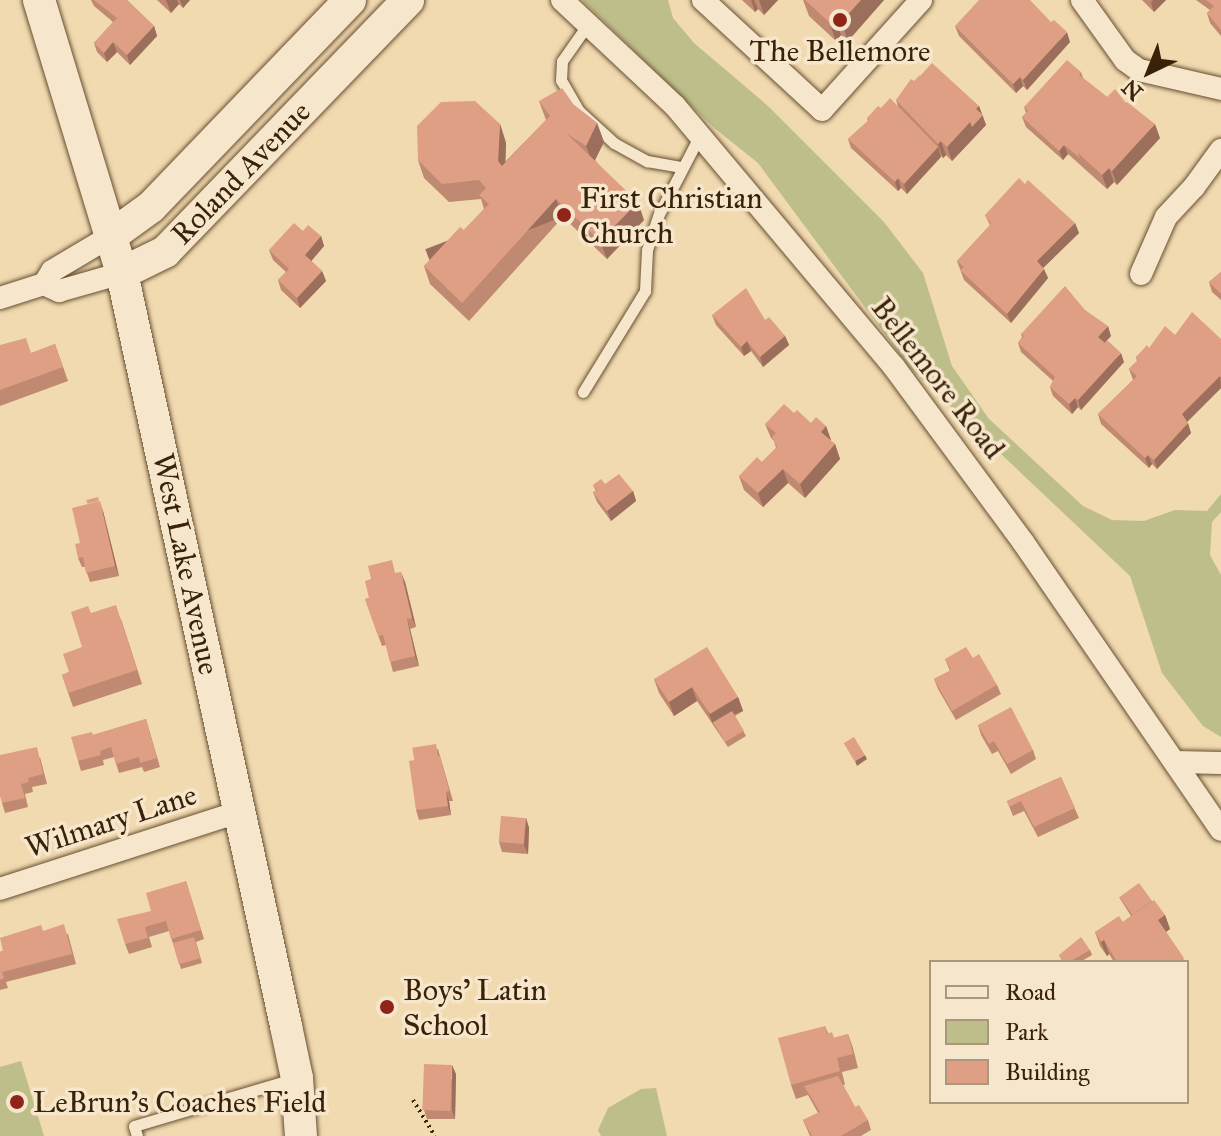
<!DOCTYPE html>
<html>
<head>
<meta charset="utf-8">
<style>
  body { margin:0 }
  #map { position:relative; width:1221px; height:1136px; overflow:hidden; background:#f1d9b0; font-family:"IM FELL Great Primer",serif }
  div>[style] { position:absolute }
  .green>* { inset:0; background:#bdbe8a }
  .path>* { height:4px; margin-top:-2px; transform-origin:0; background:repeating-linear-gradient(90deg,#392207 0 2px,transparent 0 6px) }
  .roads { filter:drop-shadow(0 0 2px #675031) drop-shadow(0 0 2px #675031) }
  .lane>* { height:11px; margin:-5.5px; padding:0 5.5px; transform-origin:5.5px; border-radius:5.5px; background:#f6e6cc }
  .street>* { height:22px; margin:-11px; padding:0 11px; transform-origin:11px; border-radius:11px; background:#f6e6cc }
  .secondary>* { height:32px; margin:-16px; padding:0 16px; transform-origin:16px; border-radius:16px; background:#f6e6cc }
  .wall>* { inset:0; background:#c08972 }
  .shaded-wall>* { inset:0; background:#9c6f5c; transform-origin:0 0 }
  .building>* { inset:0; background:#df9f84; transform-origin:0 0 }
  .dots>* { width:22px; height:22px; translate:-50% -50%; box-sizing:border-box; border:4px solid #f6e6cc; border-radius:50% }
  span { translate:-50% -50%; white-space:nowrap; text-align:center; line-height:1.15; -webkit-text-stroke:7px #f6e6cc; paint-order:stroke }
  .poi-label { font-size:30px; color:#392207 }
  .left { translate:0 -50%; text-align:left }
  .street-label { font-size:30px; color:#392207 }
  .legend { position:absolute; left:929px; top:960px; width:260px; height:144px; box-sizing:border-box; background:#f6e6cc; border:2px solid #aa987d; margin:0; padding:10px 14px; list-style:none; font-size:24px; color:#392207 }
  .legend li { display:flex; align-items:center; gap:16px; height:40px }
  .legend b { width:40px; border:2px solid #aa987d }
  .north { position:absolute; left:1109px; top:32px; width:80px; height:80px; -webkit-text-stroke:6px #f6e6cc; paint-order:stroke; rotate:223deg; font-size:22px; font-weight:700; line-height:32px; text-align:center; color:#392207 }
  .north::after { content:''; display:block; margin:auto; width:28px; height:36px; background:#392207; clip-path:polygon(50% 0,100% 100%,50% 72%,0 100%) }
</style>
</head>
<body>
<div id="map">
  <div class="green">
    <i style="clip-path:polygon(582px 0,668px 0,673px 18px,694px 43px,768px 106px,884px 222px,923px 273px,952px 366px,989px 419px,1083px 506px,1112px 520px,1144px 521px,1175px 510px,1207px 511px,1221px 494px,1221px 512px,1212px 522px,1210px 555px,1221px 575px,1221px 737px,1203px 726px,1162px 673px,1130px 576px,910px 368px,758px 163px,713px 127px)"></i>
    <i style="clip-path:polygon(21px 1061px,44px 1136px,0 1136px,0 1067px)"></i>
    <i style="clip-path:polygon(656px 1088px,667px 1136px,601px 1136px,598px 1130px,608px 1108px,641px 1089px)"></i>
  </div>
  <div class="path">
    <i style="left:413px;top:1100px;width:42px;rotate:58.6deg"></i>
  </div>
  <div class="roads">
    <div class="lane">
      <i style="left:588px;top:24px;width:45px;rotate:125.1deg"></i>
      <i style="left:562px;top:61px;width:19px;rotate:93deg"></i>
      <i style="left:561px;top:80px;width:34px;rotate:60deg"></i>
      <i style="left:578px;top:110px;width:49px;rotate:42.5deg"></i>
      <i style="left:614px;top:143px;width:38px;rotate:29deg"></i>
      <i style="left:647px;top:161px;width:35px;rotate:10deg"></i>
      <i style="left:583px;top:392px;width:119px;rotate:-58.5deg"></i>
      <i style="left:645px;top:291px;width:41px;rotate:-87.2deg"></i>
      <i style="left:647px;top:250px;width:38px;rotate:-72deg"></i>
      <i style="left:659px;top:214px;width:89px;rotate:-62.6deg"></i>
      <i style="left:137px;top:1136px;width:10px;rotate:-107deg"></i>
      <i style="left:134px;top:1126px;width:169px;rotate:-16.5deg"></i>
    </div>
    <div class="street">
      <i style="left:562px;top:0;width:155px;rotate:43.2deg"></i>
      <i style="left:675px;top:106px;width:341px;rotate:50deg"></i>
      <i style="left:894px;top:367px;width:217px;rotate:53.6deg"></i>
      <i style="left:1023px;top:542px;width:349px;rotate:55.5deg"></i>
      <i style="left:703px;top:0;width:162px;rotate:42.7deg"></i>
      <i style="left:822px;top:110px;width:148px;rotate:-48deg"></i>
      <i style="left:1082px;top:0;width:74px;rotate:54.4deg"></i>
      <i style="left:1125px;top:60px;width:17px;rotate:36deg"></i>
      <i style="left:1139px;top:70px;width:84px;rotate:13deg"></i>
      <i style="left:1141px;top:274px;width:62px;rotate:-66.3deg"></i>
      <i style="left:1166px;top:217px;width:41px;rotate:-47deg"></i>
      <i style="left:1194px;top:187px;width:46px;rotate:-53.9deg"></i>
      <i style="left:44px;top:284px;width:17px;rotate:25deg"></i>
      <i style="left:59px;top:291px;width:66px;rotate:-15.9deg"></i>
      <i style="left:0;top:298px;width:46px;rotate:-17.7deg"></i>
      <i style="left:44px;top:284px;width:15px;rotate:-58deg"></i>
      <i style="left:52px;top:271px;width:69px;rotate:-30.7deg"></i>
      <i style="left:1175px;top:762px;width:46px;rotate:1.2deg"></i>
      <i style="left:0;top:889px;width:253px;rotate:-17.9deg"></i>
    </div>
    <div class="secondary">
      <i style="left:39px;top:0;width:285px;rotate:73.1deg"></i>
      <i style="left:122px;top:273px;width:771px;rotate:77.71deg"></i>
      <i style="left:286px;top:1026px;width:53px;rotate:78.1deg"></i>
      <i style="left:297px;top:1078px;width:58px;rotate:86.1deg"></i>
      <i style="left:111px;top:236px;width:49px;rotate:-35.9deg"></i>
      <i style="left:151px;top:207px;width:287px;rotate:-46.1deg"></i>
      <i style="left:122px;top:273px;width:48px;rotate:-26deg"></i>
      <i style="left:165px;top:252px;width:350px;rotate:-46deg"></i>
    </div>
  </div>
  <div class="wall">
    <i style="clip-path:polygon(91px 0,127px 0,154px 26px,157px 36px,130px 65px,117px 52px,107px 62px,97px 52px,94px 43px,113px 22px,94px 6px)"></i>
    <i style="clip-path:polygon(157px 0,190px 0,183px 8px,179px 4px,171px 13px)"></i>
    <i style="clip-path:polygon(742px 0,778px 0,764px 15px,758px 9px,755px 12px)"></i>
    <i style="clip-path:polygon(803px 0,884px 0,848px 41px,841px 35px,836px 41px,809px 16px)"></i>
    <i style="clip-path:polygon(1142px 0,1166px 0,1154px 12px)"></i>
    <i style="clip-path:polygon(1196px 0,1221px 0,1221px 36px,1210px 23px,1207px 13px,1210px 10px)"></i>
    <i style="clip-path:polygon(955px 26px,1070px 42px,1027px 90px,1023px 86px,1016px 93px,959px 36px)"></i>
    <i style="clip-path:polygon(1081px 72px,1083px 78px,1107px 97px,1126px 103px,1160px 138px,1117px 185px,1114px 182px,1107px 189px,1068px 154px,1063px 160px,1026px 127px,1022px 117px,1026px 113px,1024px 107px)"></i>
    <i style="clip-path:polygon(914px 81px,979px 106px,986px 125px,952px 161px,946px 155px,943px 158px,941px 156px,907px 194px,901px 188px,898px 191px,851px 148px,848px 139px,868px 121px,867px 118px,881px 108px,898px 106px,896px 100px)"></i>
    <i style="clip-path:polygon(539px 101px,574px 105px,597px 123px,604px 142px,595px 160px,644px 220px,607px 259px,563px 217px,469px 321px,430px 284px,424px 266px,464px 230px,484px 209px,481px 199px,449px 202px,424px 178px,418px 160px,500px 124px,506px 143px,505px 162px,546px 120px)"></i>
    <i style="clip-path:polygon(985px 215px,1075px 223px,1079px 233px,1043px 268px,1048px 278px,1011px 323px,964px 280px,957px 261px,990px 225px)"></i>
    <i style="clip-path:polygon(303px 231px,321px 236px,324px 246px,311px 261px,322px 271px,326px 281px,300px 308px,281px 290px,278px 280px,286px 272px,273px 260px,269px 250px)"></i>
    <i style="clip-path:polygon(1221px 272px,1221px 300px,1212px 292px,1209px 282px)"></i>
    <i style="clip-path:polygon(1085px 310px,1111px 336px,1104px 343px,1124px 362px,1081px 410px,1078px 407px,1072px 414px,1053px 396px,1050px 387px,1053px 381px,1021px 352px,1018px 343px,1022px 337px,1021px 334px)"></i>
    <i style="clip-path:polygon(712px 315px,765px 320px,785px 336px,789px 345px,763px 367px,751px 351px,744px 356px,716px 325px)"></i>
    <i style="clip-path:polygon(1175px 335px,1221px 339px,1221px 388px,1187px 422px,1191px 433px,1157px 469px,1152px 464px,1149px 468px,1101px 424px,1098px 414px,1133px 380px,1129px 369px,1137px 361px,1136px 357px,1149px 348px)"></i>
    <i style="clip-path:polygon(55px 344px,68px 381px,0 406px,0 345px,32px 353px)"></i>
    <i style="clip-path:polygon(794px 413px,811px 423px,826px 426px,831px 441px,835px 444px,840px 459px,805px 498px,788px 483px,763px 507px,744px 490px,739px 476px,762px 462px,776px 448px,774px 441px,771px 438px,765px 424px)"></i>
    <i style="clip-path:polygon(605px 484px,633px 491px,636px 501px,611px 521px,597px 502px,593px 492px,596px 491px,593px 485px)"></i>
    <i style="clip-path:polygon(103px 511px,119px 576px,90px 582px,85px 567px,82px 567px,78px 558px,80px 543px)"></i>
    <i style="clip-path:polygon(396px 573px,405px 582px,416px 627px,410px 629px,419px 666px,393px 672px,386px 645px,382px 646px,365px 599px,369px 598px)"></i>
    <i style="clip-path:polygon(91px 613px,121px 619px,142px 684px,73px 707px,62px 675px,69px 672px,82px 647px)"></i>
    <i style="clip-path:polygon(945px 659px,997px 685px,1001px 694px,956px 720px,938px 689px,934px 679px,950px 671px)"></i>
    <i style="clip-path:polygon(654px 679px,738px 697px,743px 711px,735px 716px,746px 736px,728px 747px,697px 701px,674px 716px,659px 693px)"></i>
    <i style="clip-path:polygon(146px 719px,160px 767px,144px 772px,142px 767px,119px 773px,114px 757px,103px 760px,104px 765px,81px 771px,78px 761px,93px 735px)"></i>
    <i style="clip-path:polygon(978px 725px,1033px 750px,1036px 759px,1011px 774px,998px 751px,992px 754px,981px 735px)"></i>
    <i style="clip-path:polygon(438px 749px,453px 801px,449px 801px,451px 815px,419px 820px,416px 810px,414px 760px)"></i>
    <i style="clip-path:polygon(40px 757px,47px 784px,32px 787px,33px 792px,25px 794px,28px 807px,5px 813px,2px 803px)"></i>
    <i style="clip-path:polygon(1061px 777px,1079px 818px,1038px 837px,1024px 811px,1013px 816px,1007px 801px)"></i>
    <i style="clip-path:polygon(526px 818px,529px 828px,528px 854px,502px 852px,499px 842px)"></i>
    <i style="clip-path:polygon(186px 881px,204px 939px,196px 942px,202px 963px,181px 969px,169px 931px,149px 937px,152px 947px,129px 954px,125px 944px,151px 911px)"></i>
    <i style="clip-path:polygon(1119px 897px,1152px 901px,1165px 915px,1170px 929px,1166px 932px,1185px 962px,1114px 962px,1109px 954px,1107px 956px,1100px 946px,1095px 932px,1123px 922px,1131px 916px)"></i>
    <i style="clip-path:polygon(43px 931px,68px 934px,76px 964px,6px 982px,8px 988px,0 990px,0 952px)"></i>
    <i style="clip-path:polygon(1090px 950px,1092px 955px,1080px 962px,1063px 962px,1059px 955px)"></i>
    <i style="clip-path:polygon(825px 1026px,828px 1033px,834px 1038px,848px 1034px,853px 1048px,858px 1068px,842px 1072px,845px 1085px,843px 1085px,855px 1107px,868px 1120px,871px 1130px,861px 1136px,810px 1136px,803px 1120px,818px 1113px,808px 1095px,796px 1099px,791px 1085px)"></i>
    <i style="clip-path:polygon(456px 1074px,455px 1119px,427px 1119px,424px 1110px)"></i>
  </div>
  <div class="shaded-wall">
    <i style="clip-path:polygon(166px 0,177px 0,179px 4px,171px 13px)"></i>
    <i style="clip-path:polygon(180px 0,190px 0,183px 8px)"></i>
    <i style="clip-path:polygon(751px 0,754px 0,758px 9px,755px 12px)"></i>
    <i style="clip-path:polygon(759px 0,778px 0,764px 15px)"></i>
    <i style="clip-path:polygon(861px 0,884px 0,848px 41px,841px 22px)"></i>
    <i style="clip-path:polygon(1153px 0,1166px 0,1154px 12px,1151px 3px)"></i>
    <i style="clip-path:polygon(834px 16px,841px 35px,836px 41px,829px 22px)"></i>
    <i style="clip-path:polygon(154px 26px,157px 36px,130px 65px,127px 55px)"></i>
    <i style="clip-path:polygon(1067px 32px,1070px 42px,1027px 90px,1023px 80px)"></i>
    <i style="clip-path:polygon(113px 42px,117px 52px,107px 62px,104px 53px)"></i>
    <i style="clip-path:polygon(1020px 77px,1023px 86px,1016px 93px,1013px 84px)"></i>
    <i style="clip-path:polygon(979px 106px,986px 125px,952px 161px,947px 147px,970px 122px,976px 109px)"></i>
    <i style="clip-path:polygon(597px 123px,604px 142px,593px 164px,586px 146px)"></i>
    <i style="clip-path:polygon(500px 124px,506px 143px,505px 180px,498px 161px)"></i>
    <i style="clip-path:polygon(1155px 124px,1160px 138px,1117px 185px,1112px 171px)"></i>
    <i style="clip-path:polygon(941px 141px,946px 155px,943px 158px,938px 144px)"></i>
    <i style="clip-path:polygon(1064px 145px,1068px 154px,1063px 160px,1059px 151px)"></i>
    <i style="clip-path:polygon(938px 147px,941px 157px,907px 194px,904px 184px)"></i>
    <i style="clip-path:polygon(1109px 168px,1114px 182px,1107px 189px,1102px 175px)"></i>
    <i style="clip-path:polygon(898px 178px,901px 188px,898px 191px,895px 182px)"></i>
    <i style="left:556px;top:199px;width:19px;height:140px;rotate:69deg"></i>
    <i style="clip-path:polygon(638px 202px,644px 220px,607px 259px,600px 241px)"></i>
    <i style="clip-path:polygon(1075px 223px,1079px 233px,1040px 271px,1037px 261px)"></i>
    <i style="clip-path:polygon(321px 236px,324px 246px,308px 265px,305px 255px)"></i>
    <i style="clip-path:polygon(1044px 269px,1048px 278px,1011px 323px,1007px 314px)"></i>
    <i style="clip-path:polygon(322px 271px,326px 281px,300px 308px,297px 298px)"></i>
    <i style="clip-path:polygon(1108px 326px,1111px 336px,1101px 347px,1098px 337px)"></i>
    <i style="clip-path:polygon(785px 336px,789px 345px,763px 367px,760px 357px)"></i>
    <i style="clip-path:polygon(747px 341px,751px 351px,744px 356px,741px 347px)"></i>
    <i style="clip-path:polygon(1121px 353px,1124px 362px,1081px 410px,1078px 400px)"></i>
    <i style="clip-path:polygon(1220px 376px,1221px 388px,1186px 423px,1182px 414px)"></i>
    <i style="clip-path:polygon(1075px 398px,1078px 407px,1072px 414px,1069px 404px)"></i>
    <i style="clip-path:polygon(1188px 423px,1191px 433px,1157px 469px,1154px 460px)"></i>
    <i style="clip-path:polygon(826px 426px,831px 440px,826px 446px,821px 432px)"></i>
    <i style="clip-path:polygon(835px 444px,840px 459px,805px 498px,800px 484px)"></i>
    <i style="clip-path:polygon(1148px 455px,1152px 464px,1149px 468px,1145px 458px)"></i>
    <i style="clip-path:polygon(783px 469px,788px 483px,763px 507px,758px 493px)"></i>
    <i style="clip-path:polygon(633px 491px,636px 501px,611px 521px,607px 511px)"></i>
    <i style="clip-path:polygon(100px 501px,103px 511px,119px 576px,115px 566px)"></i>
    <i style="clip-path:polygon(401px 572px,405px 582px,416px 627px,412px 618px)"></i>
    <i style="clip-path:polygon(407px 619px,410px 629px,419px 666px,415px 656px)"></i>
    <i style="clip-path:polygon(692px 687px,697px 701px,674px 716px,669px 702px)"></i>
    <i style="left:738px;top:697px;width:15px;height:33px;rotate:70deg"></i>
    <i style="clip-path:polygon(865px 755px,867px 759px,857px 766px,855px 761px)"></i>
    <i style="clip-path:polygon(446px 792px,449px 801px,451px 815px,448px 806px)"></i>
    <i style="clip-path:polygon(526px 818px,529px 828px,528px 854px,524px 845px)"></i>
    <i style="clip-path:polygon(1165px 915px,1170px 929px,1163px 934px,1158px 920px)"></i>
    <i style="clip-path:polygon(1104px 940px,1109px 954px,1107px 956px,1101px 942px)"></i>
    <i style="clip-path:polygon(452px 1065px,456px 1074px,455px 1119px,452px 1110px)"></i>
  </div>
  <div class="building">
    <i style="clip-path:polygon(94px 0,127px 0,154px 26px,127px 55px,113px 42px,104px 53px,94px 43px,117px 18px)"></i>
    <i style="clip-path:polygon(805px 0,861px 0,841px 22px,834px 16px,829px 22px)"></i>
    <i style="clip-path:polygon(979px 0,1030px 0,1051px 22px,1054px 20px,1067px 32px,1023px 80px,1020px 77px,1013px 84px,955px 26px)"></i>
    <i style="clip-path:polygon(1206px 0,1221px 0,1221px 30px,1207px 13px,1214px 6px)"></i>
    <i style="clip-path:polygon(1067px 60px,1081px 72px,1079px 75px,1107px 97px,1115px 89px,1126px 103px,1078px 153px,1080px 158px,1064px 145px,1059px 151px,1022px 117px,1028px 111px,1024px 107px)"></i>
    <i style="clip-path:polygon(932px 63px,979px 106px,976px 109px,983px 115px,972px 127px,970px 122px,920px 76px)"></i>
    <i style="clip-path:polygon(920px 75px,970px 122px,947px 147px,941px 141px,938px 144px,896px 100px,911px 79px,914px 81px)"></i>
    <i style="clip-path:polygon(562px 88px,574px 105px,597px 123px,586px 146px,566px 133px,638px 202px,600px 241px,556px 199px,462px 303px,424px 266px,460px 227px,464px 230px,489px 204px,479px 195px,486px 188px,479px 180px,442px 184px,418px 160px,417px 126px,441px 102px,475px 101px,500px 124px,498px 161px,502px 166px,550px 116px,539px 101px)"></i>
    <i style="clip-path:polygon(890px 98px,938px 147px,904px 184px,898px 178px,895px 182px,848px 139px,869px 120px,867px 118px,878px 106px,881px 108px)"></i>
    <i style="clip-path:polygon(1127px 102px,1155px 124px,1112px 171px,1109px 168px,1102px 175px,1078px 153px)"></i>
    <i style="clip-path:polygon(1019px 178px,1025px 184px,1028px 180px,1075px 223px,1037px 261px,1044px 269px,1007px 314px,960px 270px,964px 267px,957px 261px,991px 224px,985px 215px)"></i>
    <i style="clip-path:polygon(294px 223px,303px 231px,308px 225px,321px 236px,305px 255px,322px 271px,297px 298px,278px 280px,289px 269px,269px 250px)"></i>
    <i style="clip-path:polygon(1221px 272px,1221px 294px,1209px 282px)"></i>
    <i style="clip-path:polygon(1065px 286px,1085px 310px,1108px 326px,1098px 337px,1105px 343px,1107px 340px,1121px 353px,1078px 400px,1075px 398px,1069px 404px,1050px 387px,1055px 377px,1018px 343px,1024px 336px,1021px 334px)"></i>
    <i style="clip-path:polygon(746px 288px,765px 320px,769px 317px,785px 336px,760px 357px,747px 341px,741px 347px,712px 315px)"></i>
    <i style="clip-path:polygon(1192px 312px,1221px 339px,1221px 377px,1220px 376px,1182px 414px,1188px 423px,1154px 460px,1148px 455px,1145px 458px,1098px 414px,1137px 376px,1129px 369px,1138px 360px,1136px 357px,1147px 345px,1149px 348px,1165px 326px,1175px 335px)"></i>
    <i style="clip-path:polygon(26px 338px,31px 353px,55px 344px,63px 367px,0 390px,0 345px)"></i>
    <i style="clip-path:polygon(784px 404px,794px 413px,797px 410px,811px 423px,816px 417px,826px 426px,821px 432px,835px 444px,800px 484px,783px 469px,758px 493px,739px 476px,757px 457px,762px 462px,777px 447px,772px 437px,776px 433px,765px 424px)"></i>
    <i style="clip-path:polygon(619px 474px,633px 491px,607px 511px,593px 492px,597px 490px,593px 485px,601px 479px,605px 484px)"></i>
    <i style="left:98px;top:497px;width:4px;height:12px;rotate:76deg"></i>
    <i style="clip-path:polygon(100px 501px,115px 566px,86px 573px,83px 557px,78px 558px,75px 544px,80px 543px,72px 508px)"></i>
    <i style="clip-path:polygon(392px 560px,395px 573px,401px 572px,412px 618px,407px 619px,415px 656px,390px 662px,383px 635px,378px 636px,365px 599px,369px 598px,365px 581px,371px 579px,368px 566px)"></i>
    <i style="clip-path:polygon(116px 605px,137px 670px,68px 693px,62px 675px,69px 672px,63px 654px,82px 647px,71px 612px,88px 606px,91px 613px)"></i>
    <i style="clip-path:polygon(707px 647px,738px 697px,710px 714px,692px 687px,669px 702px,654px 679px)"></i>
    <i style="clip-path:polygon(966px 647px,973px 658px,979px 654px,997px 685px,952px 711px,934px 679px,951px 670px,945px 659px)"></i>
    <i style="clip-path:polygon(1011px 707px,1033px 750px,1007px 764px,994px 741px,989px 744px,978px 725px)"></i>
    <i style="left:732px;top:711px;width:23px;height:22px;rotate:59deg"></i>
    <i style="clip-path:polygon(146px 719px,157px 758px,140px 763px,139px 757px,116px 764px,111px 747px,100px 751px,101px 755px,78px 761px,71px 737px,92px 732px,93px 735px)"></i>
    <i style="left:854px;top:737px;width:21px;height:12px;rotate:59deg"></i>
    <i style="left:436px;top:744px;width:13px;height:24px;rotate:81deg"></i>
    <i style="clip-path:polygon(37px 747px,43px 774px,28px 778px,29px 782px,21px 784px,25px 798px,2px 803px,0 796px,0 755px)"></i>
    <i style="clip-path:polygon(440px 756px,449px 791px,446px 792px,448px 806px,416px 810px,409px 761px)"></i>
    <i style="clip-path:polygon(1061px 777px,1075px 808px,1034px 827px,1021px 801px,1009px 807px,1007px 801px)"></i>
    <i style="left:501px;top:816px;width:25px;height:26px;rotate:5deg"></i>
    <i style="clip-path:polygon(186px 881px,201px 930px,171px 939px,166px 921px,145px 927px,148px 938px,125px 944px,117px 919px,151px 911px,146px 893px)"></i>
    <i style="left:1139px;top:883px;width:22px;height:24px;rotate:54deg"></i>
    <i style="clip-path:polygon(1154px 900px,1165px 915px,1158px 920px,1184px 958px,1179px 962px,1117px 962px,1104px 940px,1101px 942px,1095px 932px,1119px 916px,1123px 922px)"></i>
    <i style="clip-path:polygon(64px 924px,72px 954px,2px 972px,4px 978px,0 980px,0 952px,3px 951px,0 938px,41px 925px,43px 931px)"></i>
    <i style="left:194px;top:937px;width:22px;height:22px;rotate:74deg"></i>
    <i style="clip-path:polygon(1081px 937px,1090px 950px,1069px 962px,1064px 962px,1059px 955px)"></i>
    <i style="clip-path:polygon(825px 1026px,827px 1034px,832px 1032px,834px 1038px,848px 1034px,853px 1054px,837px 1058px,840px 1071px,791px 1085px,778px 1038px)"></i>
    <i style="left:424px;top:1064px;width:28px;height:46px;rotate:2deg"></i>
    <i style="clip-path:polygon(838px 1076px,855px 1107px,859px 1105px,868px 1120px,841px 1136px,812px 1136px,803px 1120px,820px 1112px,804px 1086px)"></i>
  </div>
  <div class="dots">
    <i style="left:840px;top:20px;background:#8f2418"></i>
    <i style="left:564px;top:215px;background:#8f2418"></i>
    <i style="left:387px;top:1007px;background:#8f2418"></i>
    <i style="left:17px;top:1102px;background:#8f2418"></i>
  </div>
  <div class="poi-label">
    <span style="left:840px;top:51px">The Bellemore</span>
    <span class="left" style="left:580px;top:215px">First Christian<br>Church</span>
    <span class="left" style="left:403px;top:1007px">Boys’ Latin<br>School</span>
    <span class="left" style="left:33px;top:1102px">LeBrun’s Coaches Field</span>
  </div>
  <div class="street-label">
    <span style="left:241px;top:173px;rotate:-46deg">Roland Avenue</span>
    <span style="left:938px;top:378px;rotate:52deg">Bellemore Road</span>
    <span style="left:186px;top:564px;rotate:78deg">West Lake Avenue</span>
    <span style="left:111px;top:821px;rotate:-18deg">Wilmary Lane</span>
  </div>
  <ul class="legend">
  <li><b style="height:10px;background:#f6e6cc"></b>Road</li>
  <li><b style="height:22px;background:#bdbe8a"></b>Park</li>
  <li><b style="height:22px;background:#df9f84"></b>Building</li>
  </ul>
  <div class="north">N</div>
</div>
</body>
</html>
